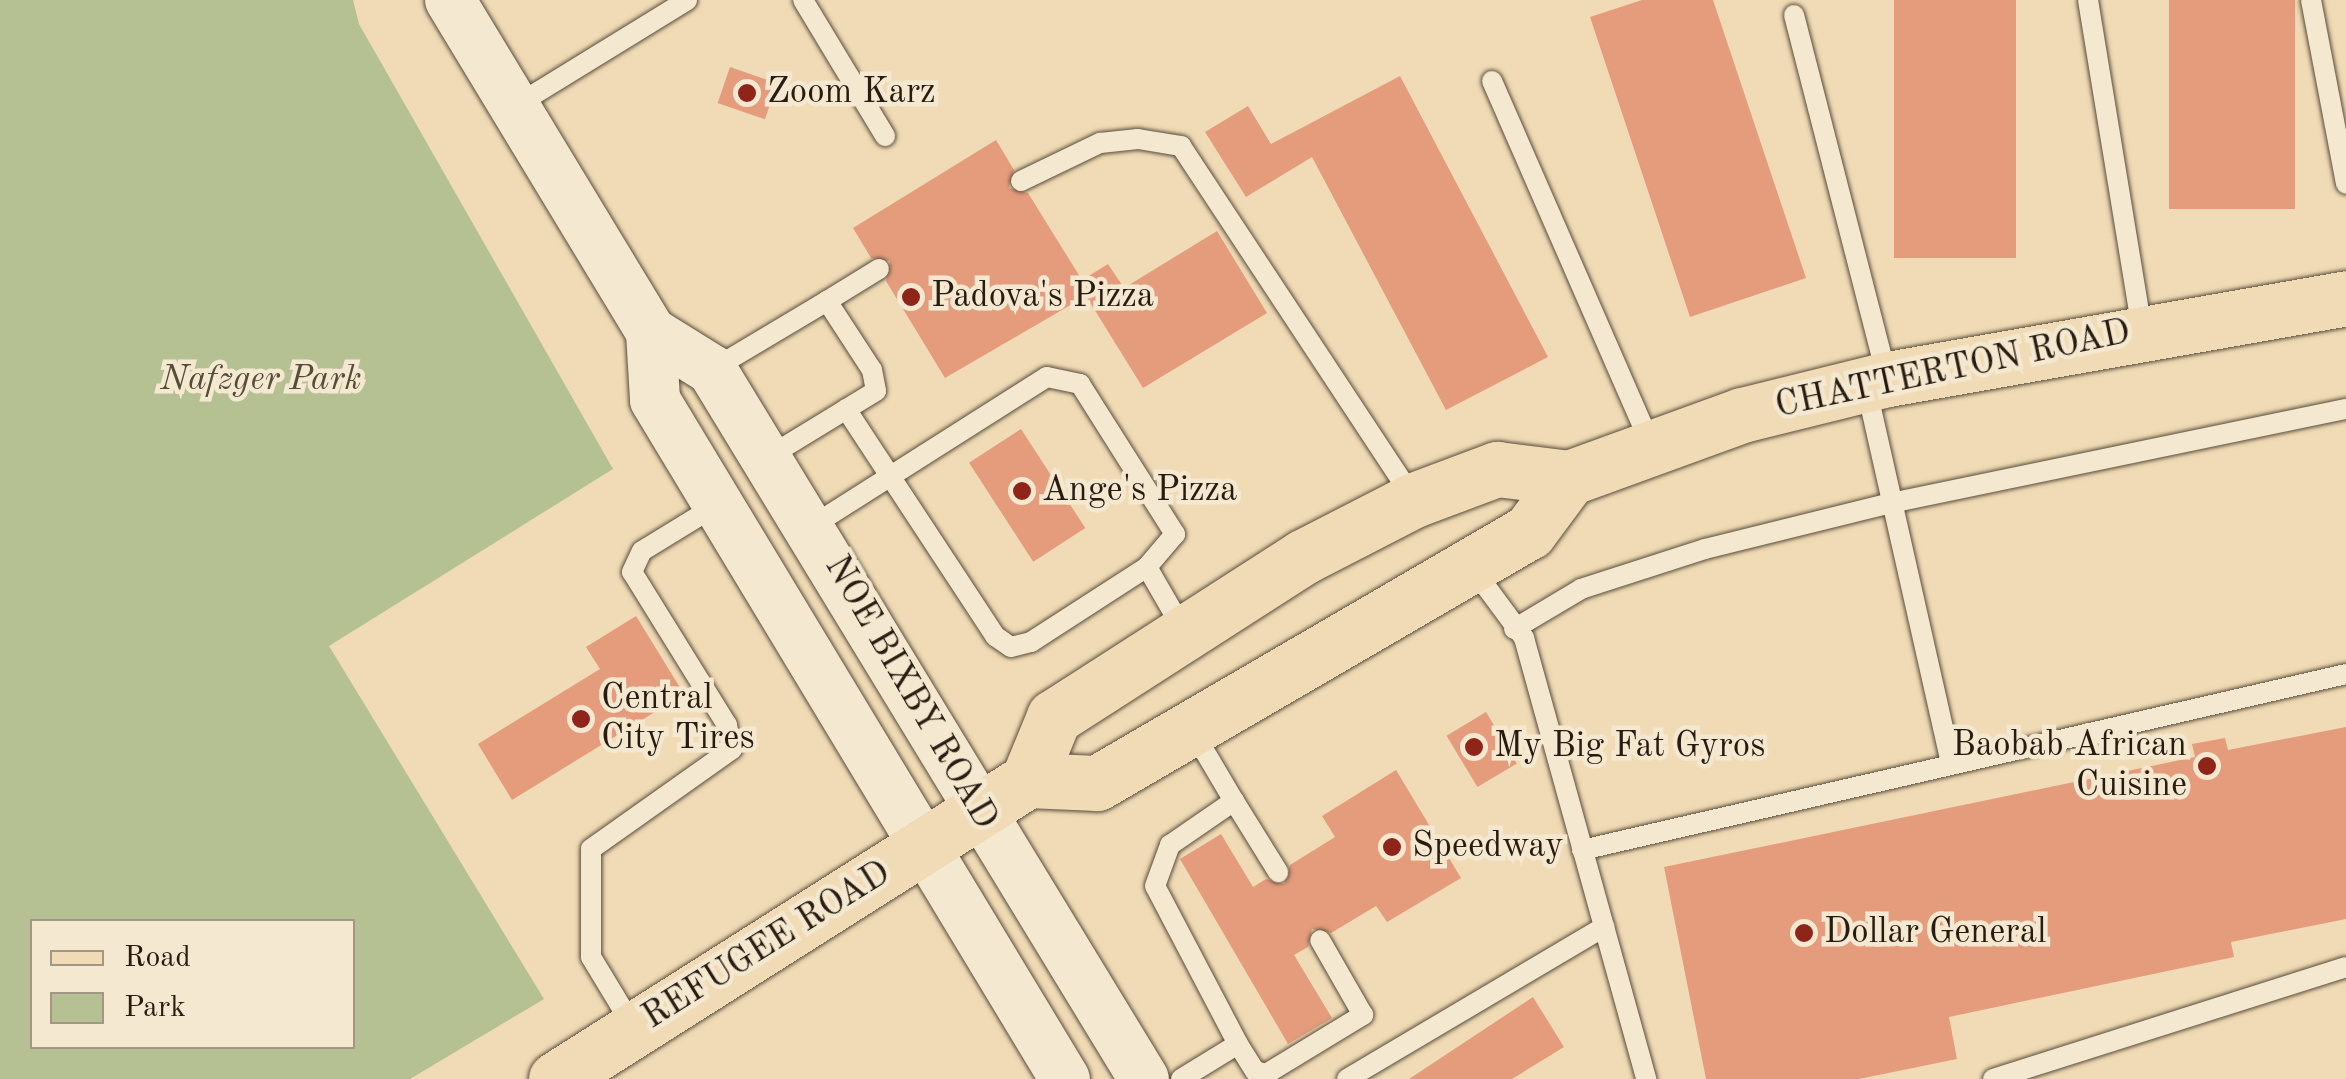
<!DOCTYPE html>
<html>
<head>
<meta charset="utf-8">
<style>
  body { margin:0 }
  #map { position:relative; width:2346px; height:1079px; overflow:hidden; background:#f0dbb6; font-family:"Old Standard TT",serif }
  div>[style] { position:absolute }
  .green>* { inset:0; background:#b5c192 }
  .building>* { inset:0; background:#e49c7d; transform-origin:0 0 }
  .roads { filter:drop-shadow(0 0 2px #5a4c3a) drop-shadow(0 0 2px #5a4c3a) }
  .service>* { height:20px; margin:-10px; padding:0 10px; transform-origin:10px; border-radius:10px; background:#f5e8d0 }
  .tertiary>* { height:50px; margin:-25px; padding:0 25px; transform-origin:25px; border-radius:25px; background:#f5e8d0 }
  .primary>* { height:55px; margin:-27.5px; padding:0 27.5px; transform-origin:27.5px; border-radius:27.5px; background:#f0dbb6 }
  .dots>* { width:28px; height:28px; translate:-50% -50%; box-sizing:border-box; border:5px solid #f5e8d0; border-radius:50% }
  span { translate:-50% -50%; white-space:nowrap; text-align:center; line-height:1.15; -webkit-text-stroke:9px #f5e8d0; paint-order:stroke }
  .poi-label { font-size:35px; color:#281c11 }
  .left { translate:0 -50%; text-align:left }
  .right { translate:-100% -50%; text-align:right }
  .street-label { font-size:35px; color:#281c11 }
  .park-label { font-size:35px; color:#524e38; font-style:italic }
  .legend { position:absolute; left:30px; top:919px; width:325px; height:130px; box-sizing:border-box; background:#f5e8d0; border:2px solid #a39684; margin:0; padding:12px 18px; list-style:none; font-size:30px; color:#281c11 }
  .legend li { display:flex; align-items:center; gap:20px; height:50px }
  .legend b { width:50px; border:2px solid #a39684 }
</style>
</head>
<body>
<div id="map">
  <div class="green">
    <i style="clip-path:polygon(evenodd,0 0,353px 0,359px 24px,613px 469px,329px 646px,544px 999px,410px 1079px,0 1079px,0 0,32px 922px,352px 922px,352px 1046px,32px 1046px,32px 922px)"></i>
  </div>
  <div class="building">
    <i style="clip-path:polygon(1642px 0,1713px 0,1806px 278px,1690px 317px,1590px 17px)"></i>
    <i style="left:1894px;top:0;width:122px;height:258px"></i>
    <i style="left:2169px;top:0;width:126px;height:209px"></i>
    <i style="left:730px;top:67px;width:50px;height:38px;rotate:19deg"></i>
    <i style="clip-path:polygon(1400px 76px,1548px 357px,1446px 410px,1312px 157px,1246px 197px,1205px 132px,1248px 106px,1271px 144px)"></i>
    <i style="clip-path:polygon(996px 140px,1014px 170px,1009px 188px,1028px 193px,1082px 280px,1108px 264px,1124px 288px,1217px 231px,1267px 313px,1143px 388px,1086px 296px,945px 378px,886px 281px,890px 261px,871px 258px,853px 228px)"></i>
    <i style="left:1021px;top:429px;width:118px;height:62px;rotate:57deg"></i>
    <i style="clip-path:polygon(636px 616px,684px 694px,512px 800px,478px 744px,600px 669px,586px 647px)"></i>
    <i style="left:1486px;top:712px;width:60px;height:46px;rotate:59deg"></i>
    <i style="clip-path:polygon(2346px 727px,2346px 919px,2231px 942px,2234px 957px,1949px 1017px,1957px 1059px,1859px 1079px,1706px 1079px,1664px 867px,2195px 757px,2192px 744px,2225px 738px,2228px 750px)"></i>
    <i style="clip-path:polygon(1396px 770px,1461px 878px,1387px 922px,1376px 906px,1331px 933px,1312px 929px,1308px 947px,1294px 955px,1332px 1018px,1288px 1044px,1180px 859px,1221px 834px,1253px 887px,1266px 879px,1284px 884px,1290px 865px,1335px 837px,1322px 816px)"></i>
    <i style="clip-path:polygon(1533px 997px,1564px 1047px,1512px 1079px,1409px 1079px)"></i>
  </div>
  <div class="roads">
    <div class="service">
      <i style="left:803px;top:0;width:159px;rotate:58.9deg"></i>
      <i style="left:2088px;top:0;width:333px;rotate:80.7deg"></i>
      <i style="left:2311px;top:0;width:187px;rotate:79.2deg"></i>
      <i style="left:1794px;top:15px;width:374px;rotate:75.6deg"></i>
      <i style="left:1492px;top:81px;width:397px;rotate:66.4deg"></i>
      <i style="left:515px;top:106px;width:202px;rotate:-31.6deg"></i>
      <i style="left:1021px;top:181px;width:88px;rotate:-25.7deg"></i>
      <i style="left:1100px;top:143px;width:38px;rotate:-6deg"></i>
      <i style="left:1138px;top:139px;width:44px;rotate:9.2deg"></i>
      <i style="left:1181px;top:146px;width:423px;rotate:56.6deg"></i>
      <i style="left:827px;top:301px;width:61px;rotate:-31.6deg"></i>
      <i style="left:713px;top:369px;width:133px;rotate:-30.8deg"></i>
      <i style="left:827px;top:301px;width:82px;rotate:56.9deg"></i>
      <i style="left:872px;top:370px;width:21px;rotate:79deg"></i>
      <i style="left:876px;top:391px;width:127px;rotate:148.6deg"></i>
      <i style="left:1866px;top:386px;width:387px;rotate:77.3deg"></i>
      <i style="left:846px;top:409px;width:272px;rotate:56.7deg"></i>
      <i style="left:995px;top:636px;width:19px;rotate:35deg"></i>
      <i style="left:1011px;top:647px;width:21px;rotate:-14deg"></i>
      <i style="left:1031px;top:642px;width:138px;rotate:-32.9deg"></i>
      <i style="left:812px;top:526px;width:278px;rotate:-32.4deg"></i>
      <i style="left:1047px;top:377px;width:34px;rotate:12deg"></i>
      <i style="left:1080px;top:384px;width:178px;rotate:57.7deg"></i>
      <i style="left:1175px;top:534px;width:43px;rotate:130.3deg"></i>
      <i style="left:1147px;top:567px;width:74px;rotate:60deg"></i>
      <i style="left:1473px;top:569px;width:86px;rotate:53.5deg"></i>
      <i style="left:1524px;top:638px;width:458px;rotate:74.5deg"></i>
      <i style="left:1514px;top:629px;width:78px;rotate:-30.8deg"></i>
      <i style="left:1581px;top:589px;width:130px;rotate:-17.9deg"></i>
      <i style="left:1705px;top:549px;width:192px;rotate:-13.9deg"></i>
      <i style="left:1891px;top:503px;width:465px;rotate:-11.7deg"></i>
      <i style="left:1234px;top:801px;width:84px;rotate:58.2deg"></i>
      <i style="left:1582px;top:850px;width:784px;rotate:-12.97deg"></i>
      <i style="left:634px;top:1028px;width:83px;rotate:-121.2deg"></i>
      <i style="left:591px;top:957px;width:108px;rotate:-90deg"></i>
      <i style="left:591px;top:849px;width:173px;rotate:-35.3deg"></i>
      <i style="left:732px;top:749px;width:25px;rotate:-102deg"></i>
      <i style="left:727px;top:725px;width:180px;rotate:-121.8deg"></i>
      <i style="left:632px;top:572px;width:23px;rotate:-65deg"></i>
      <i style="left:642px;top:551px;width:88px;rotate:-31.5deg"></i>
      <i style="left:1238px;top:1044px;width:32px;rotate:58deg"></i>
      <i style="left:1255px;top:1071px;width:11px;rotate:15deg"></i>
      <i style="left:1266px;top:1074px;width:114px;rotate:-31.3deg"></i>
      <i style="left:1363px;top:1015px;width:86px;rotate:-119.8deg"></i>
      <i style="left:1181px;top:1079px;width:67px;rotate:-31.6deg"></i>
      <i style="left:1238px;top:1044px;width:178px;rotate:-117.7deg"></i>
      <i style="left:1155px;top:886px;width:44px;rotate:-69.9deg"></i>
      <i style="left:1170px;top:845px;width:78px;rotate:-34.5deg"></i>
      <i style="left:1234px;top:801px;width:82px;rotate:-120.6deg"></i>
      <i style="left:1347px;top:1079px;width:299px;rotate:-30.6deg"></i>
      <i style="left:1993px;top:1079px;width:370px;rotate:-17.6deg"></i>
    </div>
    <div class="tertiary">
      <i style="left:450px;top:0;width:388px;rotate:58.8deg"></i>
      <i style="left:651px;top:332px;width:68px;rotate:86.6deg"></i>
      <i style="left:655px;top:400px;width:793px;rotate:58.88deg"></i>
      <i style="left:651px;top:332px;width:72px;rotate:31.9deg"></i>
      <i style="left:712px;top:370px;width:830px;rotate:58.65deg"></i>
    </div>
    <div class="primary">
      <i style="left:1028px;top:780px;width:69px;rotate:2.5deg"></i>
      <i style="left:1097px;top:783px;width:500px;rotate:-30.2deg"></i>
      <i style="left:1529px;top:532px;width:67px;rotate:-53.5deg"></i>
      <i style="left:556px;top:1079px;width:559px;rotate:-32.35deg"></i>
      <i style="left:1028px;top:780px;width:68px;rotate:-67.6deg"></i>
      <i style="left:1054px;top:717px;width:296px;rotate:-32.7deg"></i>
      <i style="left:1303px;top:557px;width:125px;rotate:-27.2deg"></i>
      <i style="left:1414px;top:500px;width:89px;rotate:-20.5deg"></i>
      <i style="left:1497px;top:469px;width:73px;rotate:7.1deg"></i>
      <i style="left:1569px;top:478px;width:184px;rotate:-20deg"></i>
      <i style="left:1742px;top:415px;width:150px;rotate:-13.9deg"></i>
      <i style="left:1888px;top:379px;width:465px;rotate:-10deg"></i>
    </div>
  </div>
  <div class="dots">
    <i style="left:747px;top:93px;background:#8f2418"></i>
    <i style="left:911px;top:297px;background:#8f2418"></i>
    <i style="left:1022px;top:491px;background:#8f2418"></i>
    <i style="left:581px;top:719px;background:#8f2418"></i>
    <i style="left:1474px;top:747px;background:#8f2418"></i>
    <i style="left:2207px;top:766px;background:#8f2418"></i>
    <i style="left:1392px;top:847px;background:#8f2418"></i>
    <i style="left:1804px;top:933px;background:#8f2418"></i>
  </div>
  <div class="poi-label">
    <span class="left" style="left:767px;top:93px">Zoom Karz</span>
    <span class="left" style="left:931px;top:297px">Padova's Pizza</span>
    <span class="left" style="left:1042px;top:491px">Ange's Pizza</span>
    <span class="left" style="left:601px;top:719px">Central<br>City Tires</span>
    <span class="right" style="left:2187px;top:766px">Baobab African<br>Cuisine</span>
    <span class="left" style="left:1494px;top:747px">My Big Fat Gyros</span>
    <span class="left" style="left:1412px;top:847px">Speedway</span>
    <span class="left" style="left:1824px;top:933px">Dollar General</span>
  </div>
  <div class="street-label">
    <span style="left:1953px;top:370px;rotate:-12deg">CHATTERTON ROAD</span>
    <span style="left:910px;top:693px;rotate:60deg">NOE BIXBY ROAD</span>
    <span style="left:767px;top:946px;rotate:-32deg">REFUGEE ROAD</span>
  </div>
  <div class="park-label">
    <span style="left:261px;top:380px">Nafzger Park</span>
  </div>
  <ul class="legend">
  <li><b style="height:12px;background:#f0dbb6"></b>Road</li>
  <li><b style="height:28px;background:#b5c192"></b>Park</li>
  </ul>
</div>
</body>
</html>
